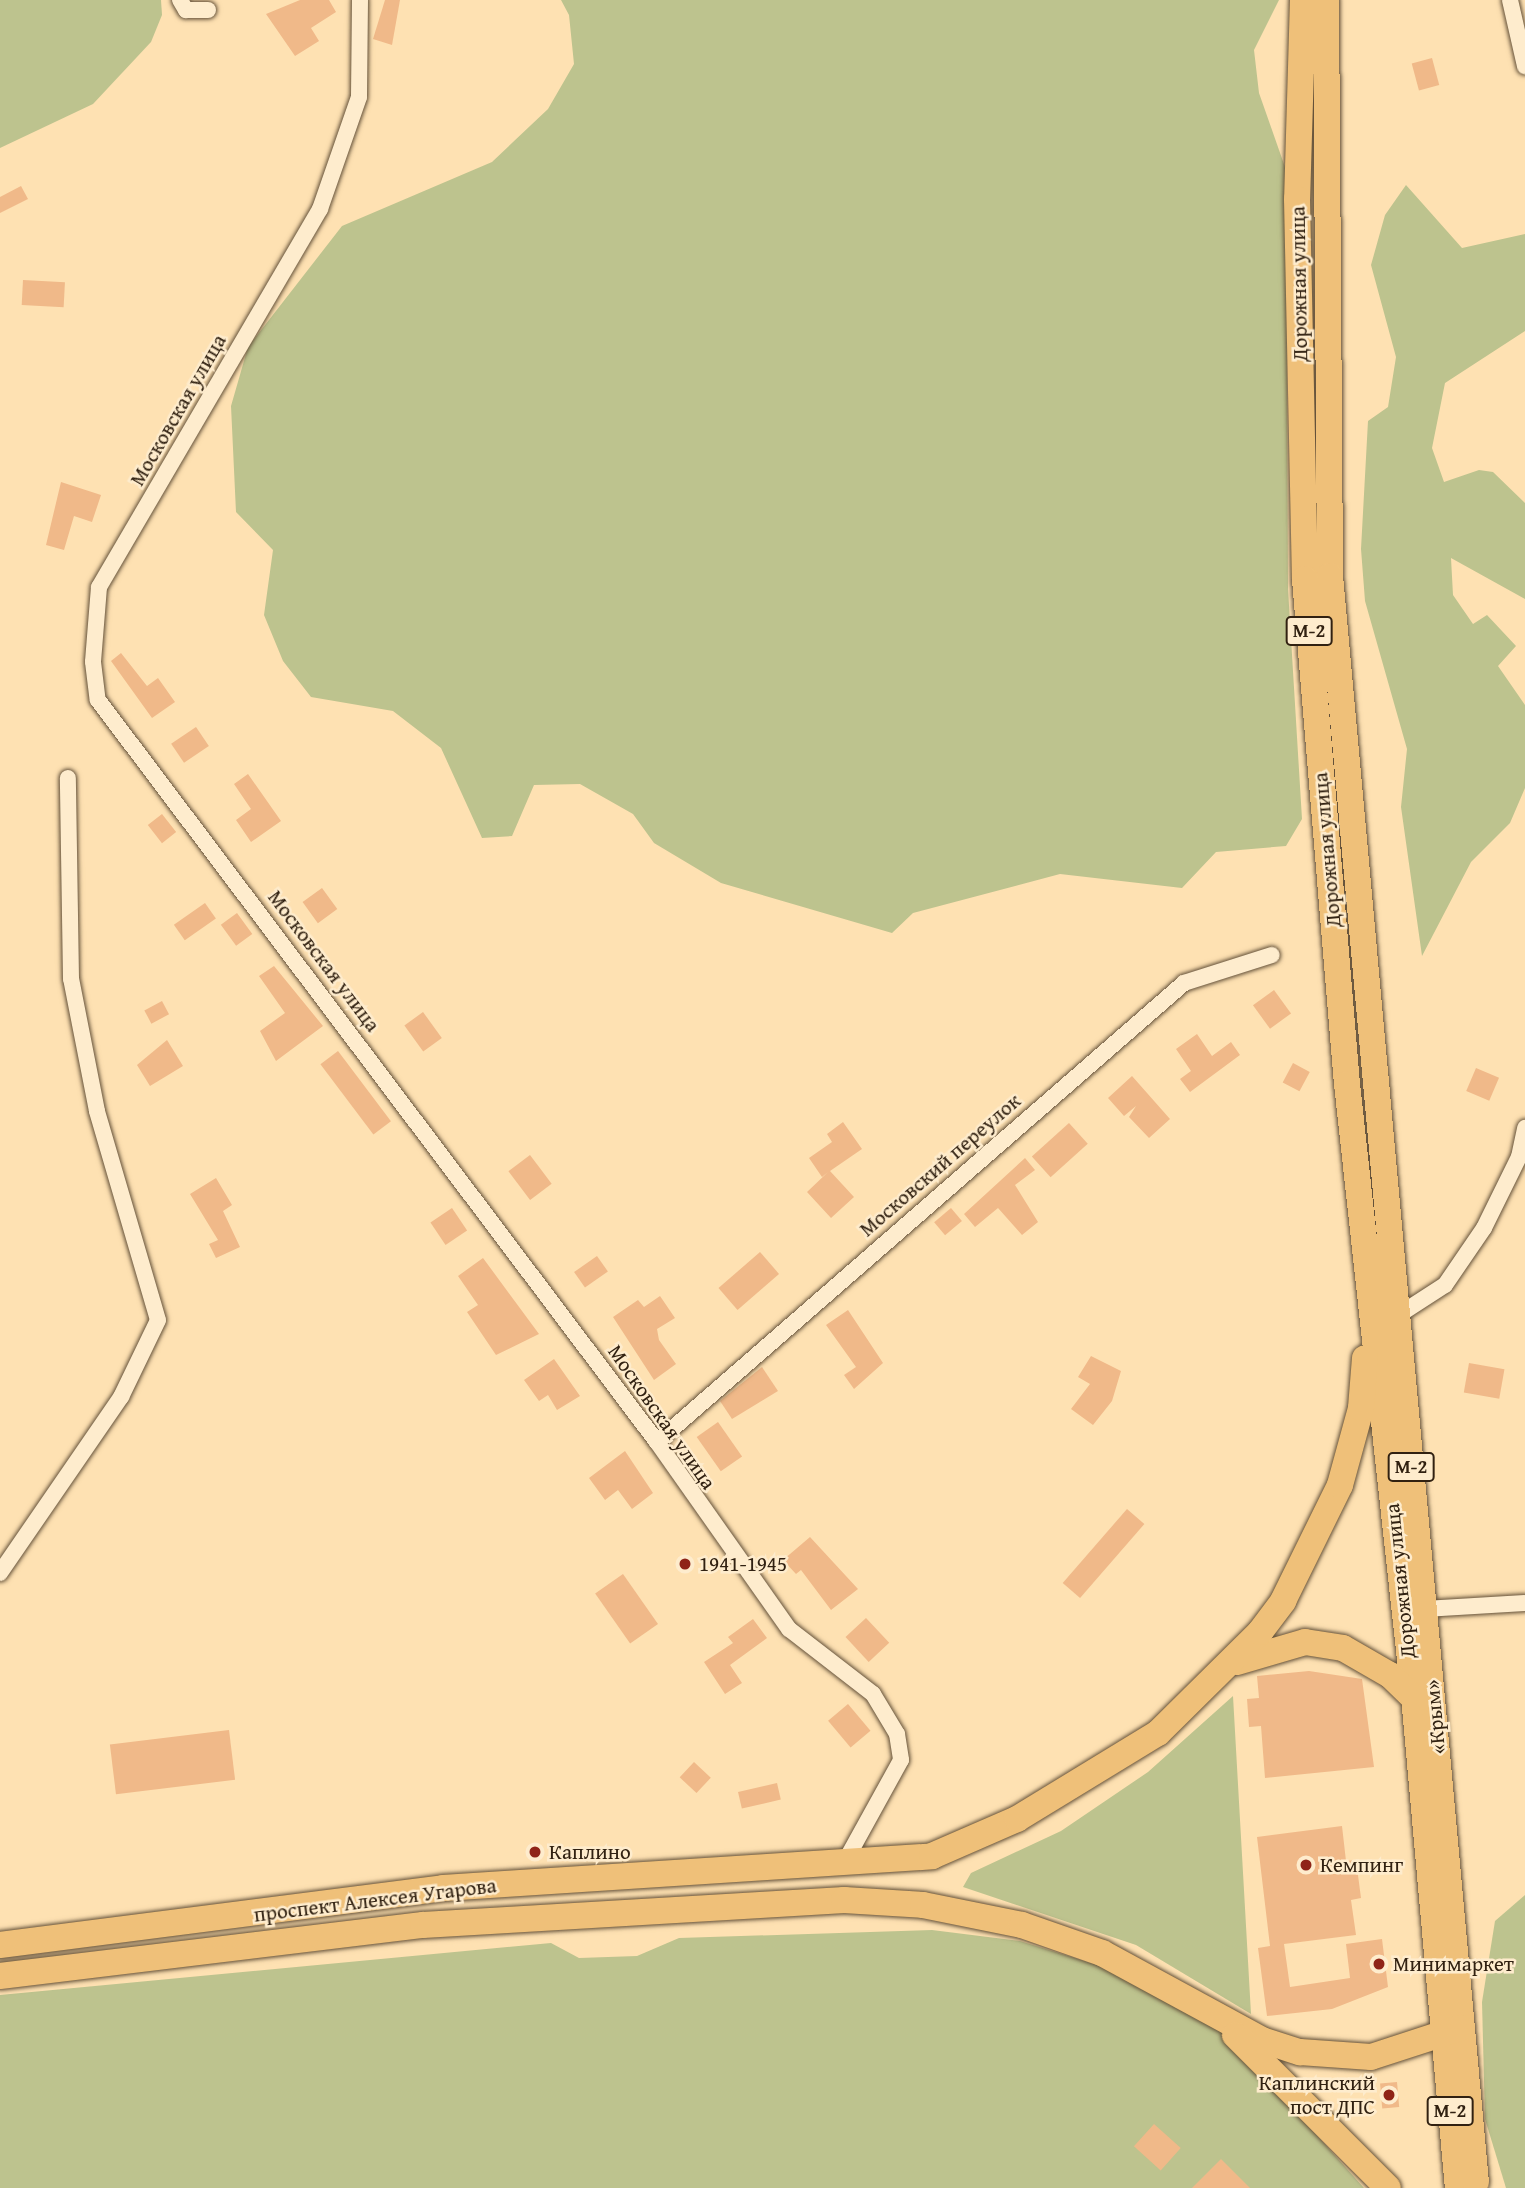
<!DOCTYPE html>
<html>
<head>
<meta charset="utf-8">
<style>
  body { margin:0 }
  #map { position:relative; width:1525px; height:2188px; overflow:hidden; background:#fee1b2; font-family:"Gentium Book Plus",serif }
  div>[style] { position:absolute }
  .green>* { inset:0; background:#bdc38e }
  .building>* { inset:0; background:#f0b989; transform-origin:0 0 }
  .roads { filter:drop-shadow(0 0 2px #645139) drop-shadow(0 0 2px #645139) }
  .minor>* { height:16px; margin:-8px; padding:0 8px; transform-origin:8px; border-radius:8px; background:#feeccd }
  .primary>* { height:26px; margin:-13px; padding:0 13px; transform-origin:13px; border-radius:13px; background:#efc079 }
  .dots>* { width:19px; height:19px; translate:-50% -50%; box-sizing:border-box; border:4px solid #feeccd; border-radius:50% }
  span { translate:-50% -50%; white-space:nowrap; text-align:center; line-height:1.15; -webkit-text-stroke:5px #feeccd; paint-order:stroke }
  .shield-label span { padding:2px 5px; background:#feeccd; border:2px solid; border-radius:5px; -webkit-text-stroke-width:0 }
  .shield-label { font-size:19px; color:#312111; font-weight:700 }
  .street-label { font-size:21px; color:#312111 }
  .poi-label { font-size:21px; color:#312111 }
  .left { translate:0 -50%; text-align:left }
  .right { translate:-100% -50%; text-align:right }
</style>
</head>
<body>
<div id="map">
  <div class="green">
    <i style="clip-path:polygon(0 0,161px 0,162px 15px,151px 42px,93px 104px,0 148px)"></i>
    <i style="clip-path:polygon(561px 0,1279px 0,1254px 50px,1259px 93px,1286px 170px,1288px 589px,1302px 819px,1286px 846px,1216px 852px,1182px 888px,1060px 874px,913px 913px,892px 933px,721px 883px,654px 843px,633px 814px,580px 784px,534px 785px,512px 836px,482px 838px,441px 748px,393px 711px,311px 697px,283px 661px,264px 615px,273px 550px,236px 512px,231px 406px,248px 347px,342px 226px,492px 162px,548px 109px,574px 64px,569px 15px)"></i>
    <i style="clip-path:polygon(1406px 185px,1462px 248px,1525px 234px,1525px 331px,1445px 383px,1432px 448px,1444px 482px,1479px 470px,1493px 472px,1525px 503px,1525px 599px,1451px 558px,1453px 595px,1473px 624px,1487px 615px,1516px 646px,1498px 666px,1525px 705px,1525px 788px,1510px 823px,1471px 862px,1422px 956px,1401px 807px,1407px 749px,1365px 601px,1361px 549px,1368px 421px,1388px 407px,1396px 357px,1371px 265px,1385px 215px)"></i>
    <i style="clip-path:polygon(1233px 1696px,1251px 2014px,1136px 1945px,963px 1887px,971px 1873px,1061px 1831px,1148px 1772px)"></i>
    <i style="clip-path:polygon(1525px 1895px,1525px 2188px,1506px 2188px,1485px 2119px,1482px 2002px,1495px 1921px)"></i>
    <i style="clip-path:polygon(932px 1930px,1020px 1941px,1123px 1973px,1228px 2036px,1364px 2188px,0 2188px,0 1995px,551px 1943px,579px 1958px,637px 1956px,679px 1938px)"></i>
  </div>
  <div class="building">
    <i style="clip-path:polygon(300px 0,329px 0,336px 12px,311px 28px,319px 41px,295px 56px,266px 14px)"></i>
    <i style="clip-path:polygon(385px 0,400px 0,392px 45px,373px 39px)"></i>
    <i style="left:1432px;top:58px;width:28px;height:21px;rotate:75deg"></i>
    <i style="clip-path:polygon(21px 186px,28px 199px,0 213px,0 197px)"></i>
    <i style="left:23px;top:280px;width:42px;height:25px;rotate:3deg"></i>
    <i style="clip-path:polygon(61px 482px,101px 495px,92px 522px,74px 516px,64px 550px,46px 545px)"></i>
    <i style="clip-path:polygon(121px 653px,147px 686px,158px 678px,175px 702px,152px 718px,111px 661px)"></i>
    <i style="left:196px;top:727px;width:23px;height:30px;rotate:56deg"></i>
    <i style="clip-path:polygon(248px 774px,281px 821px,251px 842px,236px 820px,251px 809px,234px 784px)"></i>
    <i style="left:162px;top:814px;width:23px;height:18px;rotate:52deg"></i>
    <i style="left:322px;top:888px;width:26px;height:24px;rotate:54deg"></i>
    <i style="left:205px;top:903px;width:19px;height:38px;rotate:55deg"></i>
    <i style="left:237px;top:913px;width:26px;height:20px;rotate:54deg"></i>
    <i style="clip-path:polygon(274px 966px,323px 1026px,276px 1061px,260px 1031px,285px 1013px,259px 976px)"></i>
    <i style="left:1274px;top:990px;width:29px;height:26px;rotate:54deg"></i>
    <i style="left:162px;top:1001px;width:15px;height:20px;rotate:62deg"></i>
    <i style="left:423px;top:1012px;width:32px;height:23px;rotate:54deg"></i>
    <i style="clip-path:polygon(1197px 1034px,1212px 1056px,1231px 1042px,1240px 1055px,1190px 1092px,1180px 1079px,1191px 1071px,1176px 1049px)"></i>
    <i style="clip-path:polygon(167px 1040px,183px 1066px,150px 1086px,137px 1065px)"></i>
    <i style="left:338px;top:1051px;width:88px;height:22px;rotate:53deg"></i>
    <i style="left:1293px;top:1063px;width:19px;height:22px;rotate:28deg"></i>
    <i style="left:1476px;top:1068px;width:25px;height:25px;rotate:23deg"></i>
    <i style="clip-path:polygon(1132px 1076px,1170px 1119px,1149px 1138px,1129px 1117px,1136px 1106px,1124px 1116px,1108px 1098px)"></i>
    <i style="clip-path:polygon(843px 1122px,862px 1149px,830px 1171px,854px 1197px,831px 1218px,807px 1192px,828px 1172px,822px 1177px,809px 1158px,832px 1142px,827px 1134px)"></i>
    <i style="left:1069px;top:1123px;width:28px;height:50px;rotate:48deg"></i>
    <i style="left:530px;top:1155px;width:36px;height:27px;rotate:53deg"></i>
    <i style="clip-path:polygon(1025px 1158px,1035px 1170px,1015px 1185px,1038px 1222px,1022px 1235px,998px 1208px,975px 1227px,964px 1214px)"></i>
    <i style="clip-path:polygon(216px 1178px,232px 1205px,223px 1211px,240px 1247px,216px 1258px,209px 1244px,218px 1240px,190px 1194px)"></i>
    <i style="left:452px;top:1208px;width:27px;height:26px;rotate:56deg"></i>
    <i style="left:951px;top:1208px;width:17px;height:22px;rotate:50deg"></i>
    <i style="left:760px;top:1252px;width:29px;height:55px;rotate:49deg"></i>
    <i style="left:597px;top:1256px;width:19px;height:28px;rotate:55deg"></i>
    <i style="clip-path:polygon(483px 1258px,539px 1334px,496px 1355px,467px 1312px,478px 1305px,458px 1276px)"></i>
    <i style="clip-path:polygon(660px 1296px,675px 1318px,657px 1329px,659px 1340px,676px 1364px,654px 1380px,613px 1317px,638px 1300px,644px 1307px)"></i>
    <i style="clip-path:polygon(848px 1310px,883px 1363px,854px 1389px,844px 1375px,856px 1367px,826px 1325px)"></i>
    <i style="clip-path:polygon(1091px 1356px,1121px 1371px,1112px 1401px,1093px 1425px,1071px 1409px,1090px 1384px,1078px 1377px)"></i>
    <i style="clip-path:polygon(554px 1359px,580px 1396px,557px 1410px,548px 1395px,539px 1401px,524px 1380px)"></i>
    <i style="left:1469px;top:1363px;width:36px;height:30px;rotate:10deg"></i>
    <i style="clip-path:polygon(762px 1367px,778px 1391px,732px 1419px,720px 1401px)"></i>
    <i style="left:718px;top:1422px;width:42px;height:26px;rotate:55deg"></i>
    <i style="clip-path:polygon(625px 1451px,653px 1493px,632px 1509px,618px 1490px,605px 1500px,589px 1478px)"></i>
    <i style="left:1127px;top:1509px;width:23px;height:98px;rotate:41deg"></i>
    <i style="clip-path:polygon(810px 1537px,858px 1589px,831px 1610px,801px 1570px,796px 1574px,783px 1560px)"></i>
    <i style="left:623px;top:1574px;width:61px;height:34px;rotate:55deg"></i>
    <i style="left:866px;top:1618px;width:34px;height:28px;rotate:47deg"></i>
    <i style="clip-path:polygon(753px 1619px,767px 1638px,730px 1665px,742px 1683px,725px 1694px,704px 1662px,733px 1643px,728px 1637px)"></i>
    <i style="clip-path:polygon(1309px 1671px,1362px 1679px,1374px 1767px,1265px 1778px,1261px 1726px,1249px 1727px,1247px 1699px,1259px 1698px,1257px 1676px)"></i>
    <i style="left:848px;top:1704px;width:35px;height:26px;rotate:50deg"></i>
    <i style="left:229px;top:1730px;width:50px;height:120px;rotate:83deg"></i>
    <i style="left:694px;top:1762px;width:23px;height:21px;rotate:43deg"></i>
    <i style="left:777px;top:1783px;width:17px;height:40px;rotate:77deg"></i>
    <i style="clip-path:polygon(1342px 1826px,1346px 1861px,1356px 1860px,1361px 1898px,1351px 1900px,1356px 1935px,1284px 1944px,1290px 1987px,1350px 1978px,1346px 1944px,1382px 1939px,1388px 1987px,1332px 2009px,1267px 2016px,1258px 1948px,1270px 1946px,1257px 1837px)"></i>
    <i style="left:1397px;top:2082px;width:25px;height:17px;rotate:85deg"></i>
    <i style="left:1154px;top:2124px;width:36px;height:30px;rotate:42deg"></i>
    <i style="clip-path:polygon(1221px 2159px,1250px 2188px,1192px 2188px)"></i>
  </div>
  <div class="roads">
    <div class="minor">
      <i style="left:180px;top:0;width:12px;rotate:59deg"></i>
      <i style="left:186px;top:10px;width:22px"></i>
      <i style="left:360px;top:0;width:97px;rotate:90.6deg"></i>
      <i style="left:359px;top:97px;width:119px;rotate:109.2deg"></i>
      <i style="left:320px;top:209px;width:438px;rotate:120.3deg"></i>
      <i style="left:99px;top:587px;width:75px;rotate:94.6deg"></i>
      <i style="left:93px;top:662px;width:38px;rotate:83deg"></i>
      <i style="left:98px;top:700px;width:929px;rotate:53.01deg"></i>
      <i style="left:657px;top:1442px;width:229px;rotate:54.8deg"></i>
      <i style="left:789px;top:1629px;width:106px;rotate:37.7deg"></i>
      <i style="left:873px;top:1694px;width:47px;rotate:59deg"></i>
      <i style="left:897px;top:1734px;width:26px;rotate:81deg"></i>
      <i style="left:901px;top:1760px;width:120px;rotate:118.9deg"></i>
      <i style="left:1510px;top:0;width:68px;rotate:77.2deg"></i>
      <i style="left:1397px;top:1316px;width:57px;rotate:-32.9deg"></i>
      <i style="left:1445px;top:1285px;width:69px;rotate:-55.6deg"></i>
      <i style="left:1484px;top:1228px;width:79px;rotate:-63.8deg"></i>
      <i style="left:1519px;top:1157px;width:30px;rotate:-78deg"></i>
      <i style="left:657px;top:1442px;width:699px;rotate:-41.05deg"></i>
      <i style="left:1184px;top:983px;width:92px;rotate:-17.7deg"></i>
      <i style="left:0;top:1573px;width:214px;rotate:-55.5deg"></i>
      <i style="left:121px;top:1397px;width:85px;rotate:-64.3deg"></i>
      <i style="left:158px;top:1320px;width:218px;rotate:-106.3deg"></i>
      <i style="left:97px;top:1111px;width:135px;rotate:-101.1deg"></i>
      <i style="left:71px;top:979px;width:201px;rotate:-90.9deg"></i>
      <i style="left:1424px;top:1609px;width:101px;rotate:-3.4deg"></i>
    </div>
    <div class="primary">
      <i style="left:1303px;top:0;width:199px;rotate:91.7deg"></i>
      <i style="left:1297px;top:199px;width:380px;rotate:88.8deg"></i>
      <i style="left:1305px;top:579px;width:507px;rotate:85.25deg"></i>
      <i style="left:1347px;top:1084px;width:616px;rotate:83.75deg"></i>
      <i style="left:1414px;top:1696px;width:494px;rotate:84.9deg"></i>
      <i style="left:1326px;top:0;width:576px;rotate:89.6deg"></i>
      <i style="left:1330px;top:576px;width:1613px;rotate:84.81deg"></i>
      <i style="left:1237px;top:1662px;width:71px;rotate:-16.4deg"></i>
      <i style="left:1305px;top:1642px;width:38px;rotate:9deg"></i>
      <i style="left:1343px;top:1648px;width:54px;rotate:29.9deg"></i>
      <i style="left:1390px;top:1675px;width:39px;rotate:44deg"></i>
      <i style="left:0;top:1945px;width:447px;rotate:-7.3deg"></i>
      <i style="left:443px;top:1888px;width:490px;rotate:-3.7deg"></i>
      <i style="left:932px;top:1856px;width:93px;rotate:-23.5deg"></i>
      <i style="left:1017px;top:1819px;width:165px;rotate:-31.4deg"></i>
      <i style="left:1158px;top:1733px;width:144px;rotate:-44.7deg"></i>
      <i style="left:1260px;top:1632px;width:39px;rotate:-53deg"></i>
      <i style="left:1283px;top:1601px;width:129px;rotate:-63.8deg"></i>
      <i style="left:1340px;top:1485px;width:80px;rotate:-74.7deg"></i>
      <i style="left:1361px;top:1408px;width:50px;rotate:-85.4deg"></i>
      <i style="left:0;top:1976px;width:426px;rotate:-6.9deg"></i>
      <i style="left:423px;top:1925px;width:422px;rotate:-3.4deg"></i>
      <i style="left:844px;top:1900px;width:79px;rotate:3.6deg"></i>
      <i style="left:923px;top:1905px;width:101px;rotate:11.4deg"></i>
      <i style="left:1022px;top:1925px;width:85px;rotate:19.3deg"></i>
      <i style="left:1102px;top:1953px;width:182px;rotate:28.5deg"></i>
      <i style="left:1262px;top:2040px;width:40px;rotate:18deg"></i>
      <i style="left:1300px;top:2052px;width:71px;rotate:4deg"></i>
      <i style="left:1371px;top:2057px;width:94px;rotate:-18deg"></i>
      <i style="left:1235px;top:2035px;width:216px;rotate:45deg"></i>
    </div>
  </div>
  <div class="dots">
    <i style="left:685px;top:1564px;background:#8f2418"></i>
    <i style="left:535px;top:1852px;background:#8f2418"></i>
    <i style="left:1306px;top:1865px;background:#8f2418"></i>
    <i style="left:1379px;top:1964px;background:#8f2418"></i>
    <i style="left:1389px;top:2095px;background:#8f2418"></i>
  </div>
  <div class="shield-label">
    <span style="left:1309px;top:631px">М-2</span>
    <span style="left:1411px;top:1467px">М-2</span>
    <span style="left:1450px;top:2111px">М-2</span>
  </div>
  <div class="street-label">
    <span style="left:1299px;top:284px;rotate:-91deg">Дорожная улица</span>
    <span style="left:178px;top:410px;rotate:-60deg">Московская улица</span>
    <span style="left:1327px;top:850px;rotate:-95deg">Дорожная улица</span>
    <span style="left:324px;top:961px;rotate:53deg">Московская улица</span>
    <span style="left:940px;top:1165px;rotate:-41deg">Московский переулок</span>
    <span style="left:662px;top:1417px;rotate:55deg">Московская улица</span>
    <span style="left:1400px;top:1581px;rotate:-96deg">Дорожная улица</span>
    <span style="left:1435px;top:1717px;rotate:-95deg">«Крым»</span>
    <span style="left:375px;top:1900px;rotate:-7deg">проспект Алексея Угарова</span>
  </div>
  <div class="poi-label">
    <span class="left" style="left:699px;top:1564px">1941-1945</span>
    <span class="left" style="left:549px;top:1852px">Каплино</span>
    <span class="left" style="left:1320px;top:1865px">Кемпинг</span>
    <span class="left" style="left:1393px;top:1964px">Минимаркет</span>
    <span class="right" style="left:1375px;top:2095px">Каплинский<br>пост ДПС</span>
  </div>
</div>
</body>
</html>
